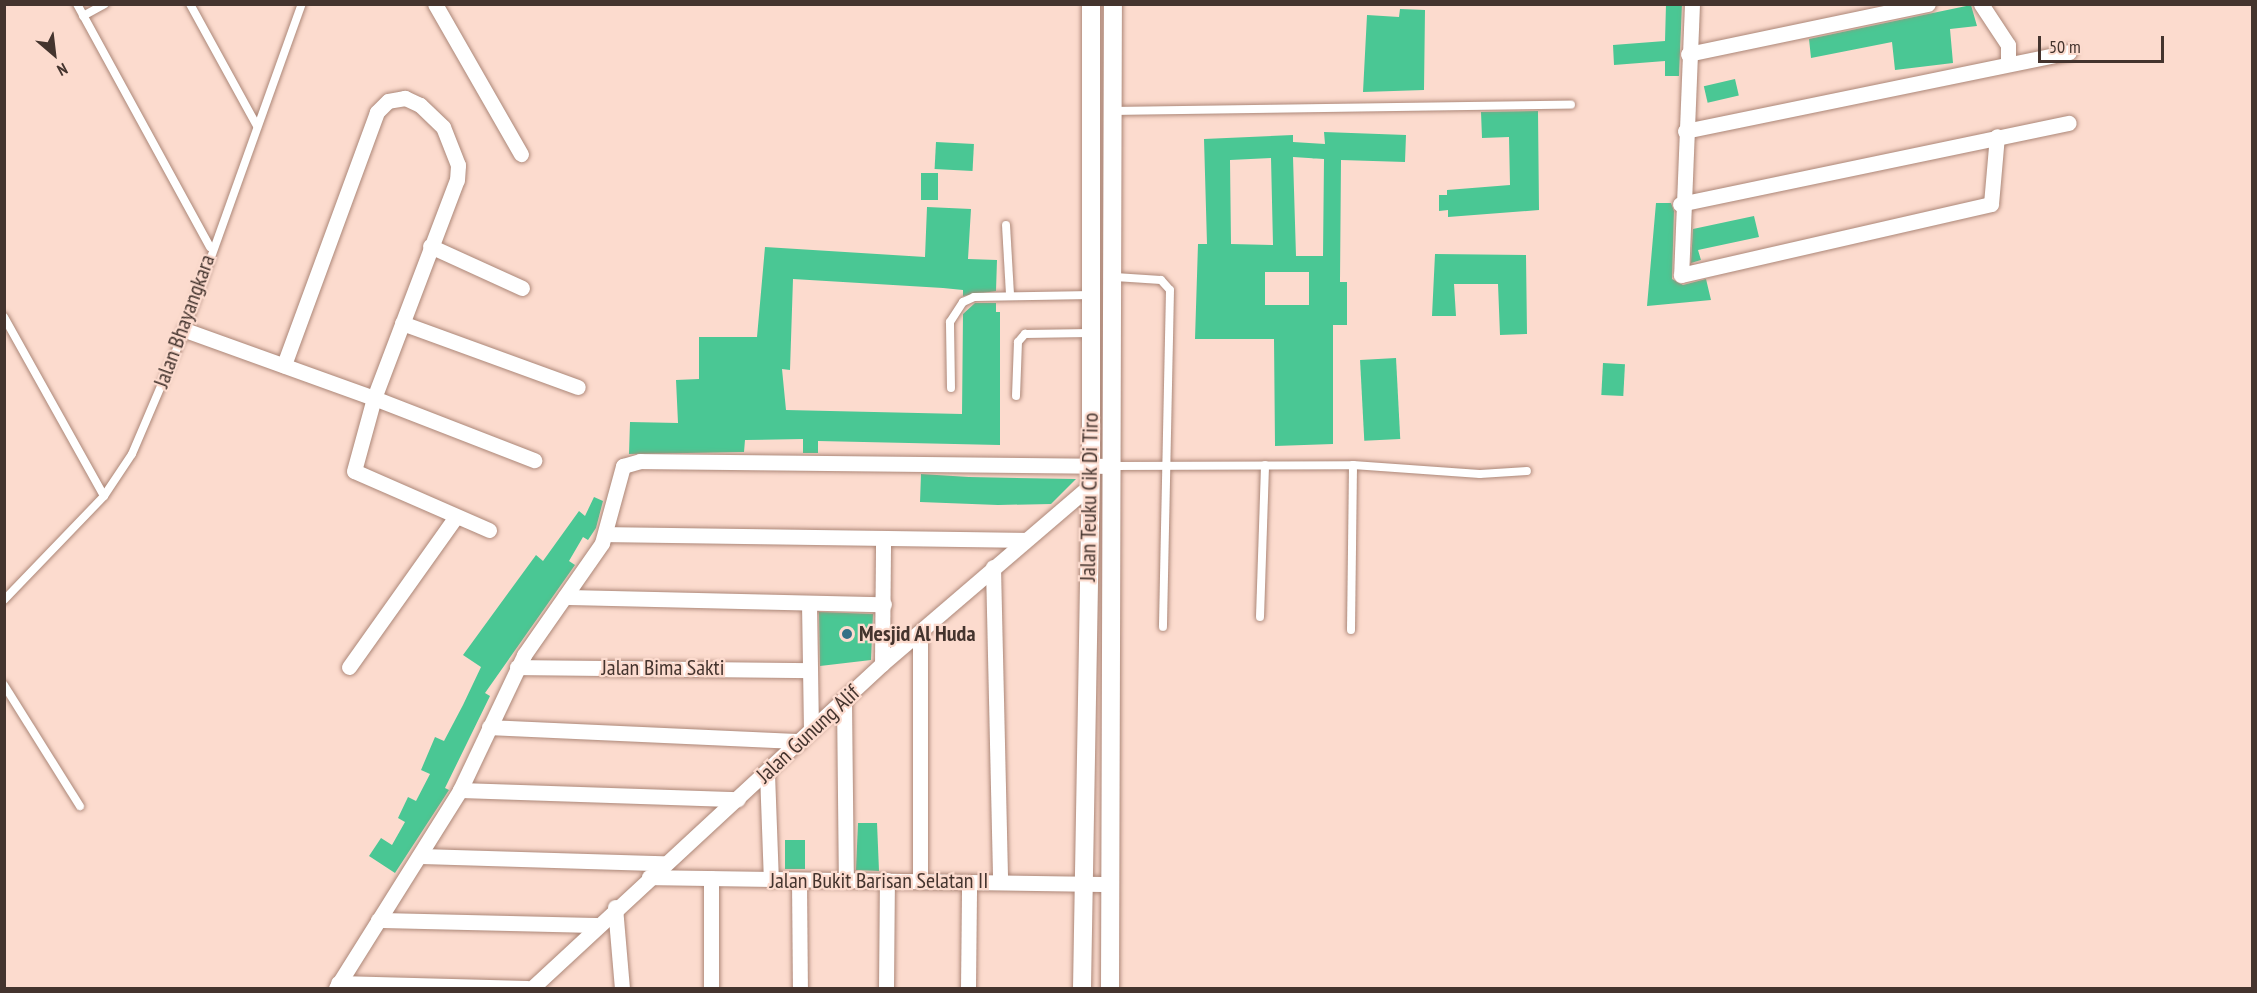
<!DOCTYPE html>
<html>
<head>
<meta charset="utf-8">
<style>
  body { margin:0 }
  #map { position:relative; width:2257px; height:993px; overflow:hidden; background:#fcdbce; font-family:"PT Sans Narrow",sans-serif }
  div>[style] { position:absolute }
  .building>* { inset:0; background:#4ac794; transform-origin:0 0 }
  .roads { filter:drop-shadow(0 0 2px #ac8778) drop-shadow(0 0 2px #ac8778) }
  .service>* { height:8px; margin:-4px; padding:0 4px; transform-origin:4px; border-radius:4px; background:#fff }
  .minor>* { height:15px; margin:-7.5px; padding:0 7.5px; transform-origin:7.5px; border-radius:7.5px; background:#fff }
  .tertiary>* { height:18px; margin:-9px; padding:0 9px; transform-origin:9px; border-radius:9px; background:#fff }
  .dots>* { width:16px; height:16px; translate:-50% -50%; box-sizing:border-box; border:3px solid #fcdbce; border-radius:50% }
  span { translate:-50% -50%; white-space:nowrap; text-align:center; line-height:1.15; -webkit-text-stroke:4.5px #fcdbce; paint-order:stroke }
  .street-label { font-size:22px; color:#44342e }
  .poi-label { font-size:22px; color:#44342e; font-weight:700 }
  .left { translate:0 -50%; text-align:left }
  .frame { position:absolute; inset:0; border:6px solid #44342e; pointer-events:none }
  .north { position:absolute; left:24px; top:24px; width:60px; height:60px; -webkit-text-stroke:4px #fcdbce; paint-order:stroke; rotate:152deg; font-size:16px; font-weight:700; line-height:24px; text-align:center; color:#44342e }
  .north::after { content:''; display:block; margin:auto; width:21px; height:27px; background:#44342e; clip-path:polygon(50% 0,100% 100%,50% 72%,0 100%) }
  .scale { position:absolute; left:2038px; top:36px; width:126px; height:27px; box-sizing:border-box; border:3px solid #44342e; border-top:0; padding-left:8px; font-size:18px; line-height:21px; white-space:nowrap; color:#44342e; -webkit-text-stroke:4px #fcdbce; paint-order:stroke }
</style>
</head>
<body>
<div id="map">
  <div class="building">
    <i style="clip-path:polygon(1666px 4px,1682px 4px,1679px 76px,1665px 76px,1665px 61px,1614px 65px,1613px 45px,1665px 41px)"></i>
    <i style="clip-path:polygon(1971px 5px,1977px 26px,1950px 29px,1953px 63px,1895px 70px,1892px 42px,1811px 58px,1809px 39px)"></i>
    <i style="clip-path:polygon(1400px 9px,1425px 10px,1424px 90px,1363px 92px,1367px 15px,1399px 17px)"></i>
    <i style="left:1735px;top:79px;width:17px;height:32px;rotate:77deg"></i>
    <i style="clip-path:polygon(1538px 111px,1539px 210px,1448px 217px,1448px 210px,1439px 211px,1439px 195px,1447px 195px,1447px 190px,1510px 185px,1509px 137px,1482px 138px,1481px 112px)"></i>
    <i style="clip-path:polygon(evenodd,1324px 132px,1406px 135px,1405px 162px,1341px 160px,1340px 282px,1347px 282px,1347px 325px,1333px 325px,1333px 444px,1275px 446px,1274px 339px,1195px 339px,1198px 244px,1207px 244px,1204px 139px,1293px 135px,1293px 142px,1325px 144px,1324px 132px,1293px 157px,1324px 159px,1323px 256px,1296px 256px,1293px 157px,1324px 132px,1271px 158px,1273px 245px,1231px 244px,1230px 160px,1271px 158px,1324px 132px,1265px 272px,1309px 272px,1309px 305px,1265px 305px,1265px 272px)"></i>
    <i style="left:936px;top:142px;width:38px;height:27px;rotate:3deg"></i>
    <i style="left:921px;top:173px;width:17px;height:27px"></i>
    <i style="clip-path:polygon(1656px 203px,1671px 203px,1674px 211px,1672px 279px,1683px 285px,1706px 279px,1711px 300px,1647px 306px)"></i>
    <i style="clip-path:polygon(927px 207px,971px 209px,968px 259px,997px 260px,996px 291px,963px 296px,963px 290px,943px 288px,793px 279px,790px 370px,782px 369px,786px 410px,962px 414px,963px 314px,975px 303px,996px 303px,996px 312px,1000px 312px,1000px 445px,818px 441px,818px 453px,803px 453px,803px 439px,745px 440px,744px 452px,629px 454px,630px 422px,678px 423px,676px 380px,699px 379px,699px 337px,757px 337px,765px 247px,925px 257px)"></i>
    <i style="clip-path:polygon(1754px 216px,1759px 237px,1698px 250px,1701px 260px,1691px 263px,1693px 229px)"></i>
    <i style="clip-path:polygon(1435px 254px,1526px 255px,1527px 334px,1500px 335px,1498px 284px,1454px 284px,1456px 316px,1432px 316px)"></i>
    <i style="left:1396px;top:358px;width:81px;height:36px;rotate:87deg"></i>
    <i style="left:1603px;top:363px;width:22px;height:32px;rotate:3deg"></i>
    <i style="clip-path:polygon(921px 474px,969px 477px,1076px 479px,1051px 504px,998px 505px,920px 502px)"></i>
    <i style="clip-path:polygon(594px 497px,603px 501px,596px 528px,588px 540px,583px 537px,569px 561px,575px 565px,485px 693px,490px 696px,445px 788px,449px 790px,395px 873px,369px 856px,381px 838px,392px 845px,405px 822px,398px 818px,408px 797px,416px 801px,430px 774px,421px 770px,435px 737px,444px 741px,463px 705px,481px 667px,463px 655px,536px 555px,543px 561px,579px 511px,585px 516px)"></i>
    <i style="clip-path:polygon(819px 612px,873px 614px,871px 660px,820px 666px)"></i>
    <i style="clip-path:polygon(858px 823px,877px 823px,879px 871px,856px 870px)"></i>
    <i style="left:785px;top:840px;width:20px;height:29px"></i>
  </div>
  <div class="roads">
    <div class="service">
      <i style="left:77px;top:4px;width:277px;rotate:61.3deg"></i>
      <i style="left:190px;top:4px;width:139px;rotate:61.2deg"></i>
      <i style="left:83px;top:16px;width:25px;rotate:-29deg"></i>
      <i style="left:1115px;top:111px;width:456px;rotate:-0.8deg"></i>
      <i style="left:1006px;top:225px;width:70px;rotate:86.7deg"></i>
      <i style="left:1115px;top:277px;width:46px;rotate:3.7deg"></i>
      <i style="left:1161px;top:280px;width:13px;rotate:48deg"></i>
      <i style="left:1170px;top:290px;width:337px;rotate:91.2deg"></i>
      <i style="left:4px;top:317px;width:205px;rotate:60.8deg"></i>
      <i style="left:951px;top:388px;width:66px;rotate:-90.9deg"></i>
      <i style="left:950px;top:322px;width:24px;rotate:-57deg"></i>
      <i style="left:963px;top:302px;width:12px;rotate:-24deg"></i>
      <i style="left:974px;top:297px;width:118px;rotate:-1deg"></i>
      <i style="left:1016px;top:396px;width:54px;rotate:-87.9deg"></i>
      <i style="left:1018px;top:342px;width:11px;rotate:-49deg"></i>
      <i style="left:1025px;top:334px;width:65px;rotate:-0.9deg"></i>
      <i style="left:1112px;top:466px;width:241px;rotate:-0.2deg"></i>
      <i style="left:1353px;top:465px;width:127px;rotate:4.1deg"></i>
      <i style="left:1480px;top:474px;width:47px;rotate:-3.7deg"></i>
      <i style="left:4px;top:600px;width:144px;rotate:-46.1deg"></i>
      <i style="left:104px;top:496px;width:50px;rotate:-56.3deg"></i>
      <i style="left:132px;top:454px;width:135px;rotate:-66.9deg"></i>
      <i style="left:185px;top:330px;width:346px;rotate:-70.3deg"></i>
      <i style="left:1260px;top:617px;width:152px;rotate:-88.1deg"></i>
      <i style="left:1351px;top:630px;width:165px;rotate:-89.3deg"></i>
      <i style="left:4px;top:685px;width:143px;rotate:57.9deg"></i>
    </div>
    <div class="minor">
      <i style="left:435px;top:4px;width:173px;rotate:60.2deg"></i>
      <i style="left:1692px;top:4px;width:271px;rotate:92.3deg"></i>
      <i style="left:1681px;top:275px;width:318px;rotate:-12.9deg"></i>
      <i style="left:1991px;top:204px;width:68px;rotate:-85deg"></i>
      <i style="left:1981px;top:4px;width:49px;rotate:56.6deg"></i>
      <i style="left:2008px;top:45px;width:18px;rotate:90deg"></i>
      <i style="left:1688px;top:54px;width:245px;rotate:-11.8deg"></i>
      <i style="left:1685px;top:131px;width:392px;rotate:-11.6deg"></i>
      <i style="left:1680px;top:204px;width:397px;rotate:-11.8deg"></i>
      <i style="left:430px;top:246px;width:101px;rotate:24.5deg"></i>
      <i style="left:402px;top:323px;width:187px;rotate:20deg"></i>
      <i style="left:185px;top:330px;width:201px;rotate:19.8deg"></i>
      <i style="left:374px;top:398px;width:233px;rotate:-69.2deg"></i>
      <i style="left:457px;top:180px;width:15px;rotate:-86deg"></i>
      <i style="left:458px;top:165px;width:41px;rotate:-111.5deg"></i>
      <i style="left:443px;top:127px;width:32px;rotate:-136deg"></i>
      <i style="left:420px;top:105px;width:17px;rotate:-155deg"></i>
      <i style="left:405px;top:98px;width:17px;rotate:170deg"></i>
      <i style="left:388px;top:101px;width:16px;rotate:135deg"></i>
      <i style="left:377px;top:112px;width:270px;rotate:110.2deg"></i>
      <i style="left:489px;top:530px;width:147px;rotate:-156.4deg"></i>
      <i style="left:354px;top:471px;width:76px;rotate:-74.7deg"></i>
      <i style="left:374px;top:398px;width:172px;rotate:21.2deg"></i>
      <i style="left:606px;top:534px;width:419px;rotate:0.8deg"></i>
      <i style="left:993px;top:567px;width:315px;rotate:88.7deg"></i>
      <i style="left:565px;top:597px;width:319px;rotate:1.3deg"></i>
      <i style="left:809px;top:603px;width:125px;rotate:89.1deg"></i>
      <i style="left:920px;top:633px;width:248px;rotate:90deg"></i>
      <i style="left:882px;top:664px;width:124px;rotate:-89.5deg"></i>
      <i style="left:349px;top:667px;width:183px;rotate:-54.6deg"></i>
      <i style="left:517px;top:667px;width:292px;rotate:0.6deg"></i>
      <i style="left:844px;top:700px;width:179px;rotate:89.4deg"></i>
      <i style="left:489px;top:727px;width:311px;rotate:2.6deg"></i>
      <i style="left:767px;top:773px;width:107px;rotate:87.9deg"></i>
      <i style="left:460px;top:790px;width:278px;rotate:1.9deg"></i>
      <i style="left:420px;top:856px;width:243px;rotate:1.7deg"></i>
      <i style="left:649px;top:877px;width:461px;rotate:0.9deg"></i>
      <i style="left:799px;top:880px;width:108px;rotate:89.5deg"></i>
      <i style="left:615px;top:907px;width:81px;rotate:85.1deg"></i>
      <i style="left:378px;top:920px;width:220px;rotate:1.3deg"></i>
      <i style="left:338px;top:983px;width:189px;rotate:1.5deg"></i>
      <i style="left:336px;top:988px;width:234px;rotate:-57.9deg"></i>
      <i style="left:460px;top:790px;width:149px;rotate:-64.6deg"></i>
      <i style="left:524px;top:655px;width:136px;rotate:-55.1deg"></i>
      <i style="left:602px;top:543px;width:80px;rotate:-74.7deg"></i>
      <i style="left:623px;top:466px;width:18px;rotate:-16deg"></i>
      <i style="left:640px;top:461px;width:471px;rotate:0.6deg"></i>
      <i style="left:532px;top:988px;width:477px;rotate:-42.8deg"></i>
      <i style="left:882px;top:664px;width:274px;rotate:-40.6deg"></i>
      <i style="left:711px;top:988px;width:110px;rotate:-90deg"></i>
      <i style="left:886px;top:988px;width:108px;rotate:-89.5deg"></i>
      <i style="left:968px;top:988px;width:104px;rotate:-89.4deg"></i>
    </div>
    <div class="tertiary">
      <i style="left:1082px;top:988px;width:522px;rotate:-89.01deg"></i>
      <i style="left:1091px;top:466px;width:462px;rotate:-90deg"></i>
      <i style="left:1110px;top:988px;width:984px;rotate:-89.83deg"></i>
    </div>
  </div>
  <div class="dots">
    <i style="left:847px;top:634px;background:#327186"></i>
  </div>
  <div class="street-label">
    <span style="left:184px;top:321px;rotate:-70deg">Jalan Bhayangkara</span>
    <span style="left:1089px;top:497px;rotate:-89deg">Jalan Teuku Cik Di Tiro</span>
    <span style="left:663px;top:668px">Jalan Bima Sakti</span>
    <span style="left:808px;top:734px;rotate:-43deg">Jalan Gunung Alif</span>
    <span style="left:879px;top:881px">Jalan Bukit Barisan Selatan II</span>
  </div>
  <div class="poi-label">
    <span class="left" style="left:859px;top:634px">Mesjid Al Huda</span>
  </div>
  <div class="frame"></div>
  <div class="north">N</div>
  <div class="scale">50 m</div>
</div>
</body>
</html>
